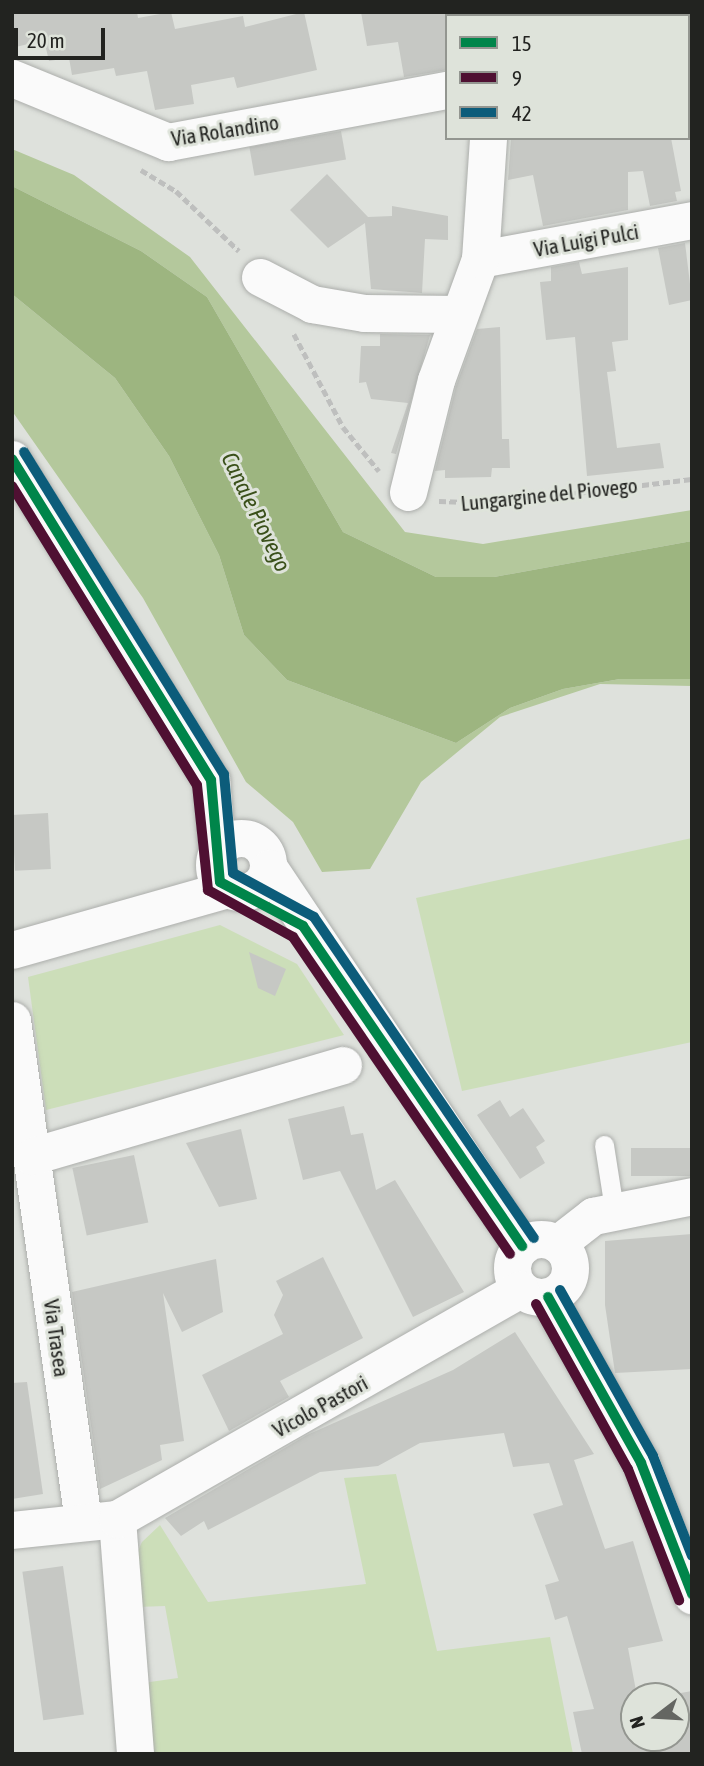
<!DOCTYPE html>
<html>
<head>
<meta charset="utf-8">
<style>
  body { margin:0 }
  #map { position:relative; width:704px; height:1766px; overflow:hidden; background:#dee1dc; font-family:"Asap Condensed",sans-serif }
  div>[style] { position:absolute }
  .green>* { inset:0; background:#ccdeb9 }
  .forest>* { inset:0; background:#b4c89c }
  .water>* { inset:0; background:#9db580 }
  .building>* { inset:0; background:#c6c8c4; transform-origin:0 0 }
  .path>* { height:4.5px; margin-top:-2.25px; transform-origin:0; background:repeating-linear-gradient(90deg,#bebfbe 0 7px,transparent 0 10.5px) }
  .roads { filter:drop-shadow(0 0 2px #acaeab) drop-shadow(0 0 2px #acaeab) }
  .lane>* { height:19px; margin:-9.5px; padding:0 9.5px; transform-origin:9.5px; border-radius:9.5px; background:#fafafa }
  .street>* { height:37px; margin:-18.5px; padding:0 18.5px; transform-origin:18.5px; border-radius:18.5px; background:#fafafa }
  .street>.ring { margin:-18.5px; padding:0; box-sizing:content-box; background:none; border:37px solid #fafafa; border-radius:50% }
  .bus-1>* { height:10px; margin:-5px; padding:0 5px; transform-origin:5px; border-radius:5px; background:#00854a }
  .bus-2>* { height:10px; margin:-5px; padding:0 5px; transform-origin:5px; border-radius:5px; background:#4f1032 }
  .bus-3>* { height:10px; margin:-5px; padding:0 5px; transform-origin:5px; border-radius:5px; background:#0c5c7a }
  span { translate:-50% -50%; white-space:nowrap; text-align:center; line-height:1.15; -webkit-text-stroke:6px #dee3da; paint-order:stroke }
  .street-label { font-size:21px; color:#222320 }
  .water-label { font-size:23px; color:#3a501a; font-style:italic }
  .frame { position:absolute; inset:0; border:14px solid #222320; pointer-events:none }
  .legend { position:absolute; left:445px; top:14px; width:245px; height:126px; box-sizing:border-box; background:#dee3da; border:2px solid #939690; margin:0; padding:9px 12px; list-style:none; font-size:21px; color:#222320 }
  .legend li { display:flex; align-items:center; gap:14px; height:35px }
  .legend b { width:35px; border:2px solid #939690 }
  .north { position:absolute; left:620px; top:1682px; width:70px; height:70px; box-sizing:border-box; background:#dee3da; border:2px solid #939690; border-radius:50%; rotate:253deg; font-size:19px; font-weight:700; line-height:28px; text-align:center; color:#222320 }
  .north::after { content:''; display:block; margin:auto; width:24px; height:32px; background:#646662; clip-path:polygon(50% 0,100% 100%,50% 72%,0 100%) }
  .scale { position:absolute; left:14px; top:28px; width:91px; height:32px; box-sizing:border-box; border:4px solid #222320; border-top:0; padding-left:9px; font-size:21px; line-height:24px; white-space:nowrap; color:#222320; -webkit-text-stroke:5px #dee3da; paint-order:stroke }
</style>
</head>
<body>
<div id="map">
  <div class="green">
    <i style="clip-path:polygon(692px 838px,692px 1042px,462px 1091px,416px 898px)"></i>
    <i style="clip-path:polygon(220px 925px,297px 964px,344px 1035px,46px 1110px,28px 977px)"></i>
    <i style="clip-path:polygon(396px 1474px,437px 1651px,550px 1637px,573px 1754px,151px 1754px,143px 1683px,178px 1678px,165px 1606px,137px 1607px,132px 1564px,142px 1542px,160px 1525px,208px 1602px,366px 1584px,344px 1478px)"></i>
  </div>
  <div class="forest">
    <i style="clip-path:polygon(12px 149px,74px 175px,190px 257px,405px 532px,483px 544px,692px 510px,692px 541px,494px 577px,436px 577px,343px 532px,207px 297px,141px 251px,12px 186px)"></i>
    <i style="clip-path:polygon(12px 294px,115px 378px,169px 456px,219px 555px,244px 635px,287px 680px,456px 743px,510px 708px,563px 689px,620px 679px,690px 679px,692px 686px,600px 684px,500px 717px,421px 782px,370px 869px,322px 872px,293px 822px,246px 782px,143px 598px,12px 411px)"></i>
  </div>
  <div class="water">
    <i style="clip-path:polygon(12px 186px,141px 251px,207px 297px,343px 532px,436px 577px,494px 577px,692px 541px,692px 679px,620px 679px,563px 689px,510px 708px,456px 743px,287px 680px,244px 635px,219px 555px,169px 456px,115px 378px,12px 294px)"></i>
  </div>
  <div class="building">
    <i style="clip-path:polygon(12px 12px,137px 12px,138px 18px,171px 12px,175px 29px,243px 16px,245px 27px,304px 12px,317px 70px,237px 88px,234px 77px,191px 85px,194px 104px,155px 110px,147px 71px,116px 76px,114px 68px,72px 75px,69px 58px,49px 61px,44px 40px,12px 48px)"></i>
    <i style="clip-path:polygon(361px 12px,447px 12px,447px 70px,404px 77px,398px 42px,367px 46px)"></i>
    <i style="left:341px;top:131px;width:29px;height:93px;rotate:80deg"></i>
    <i style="clip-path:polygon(511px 138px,671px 138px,681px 191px,675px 192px,677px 201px,650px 206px,643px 171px,628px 172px,628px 210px,543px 226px,533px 175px,508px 180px)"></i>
    <i style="clip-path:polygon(327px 174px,368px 217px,392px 216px,392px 206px,448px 216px,448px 240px,425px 239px,422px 293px,371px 289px,365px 223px,328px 248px,290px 210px)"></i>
    <i style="clip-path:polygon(685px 243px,692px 300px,669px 305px,658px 248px)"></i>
    <i style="clip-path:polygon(579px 262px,582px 274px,628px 267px,628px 340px,612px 342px,616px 371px,607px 372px,617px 448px,660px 443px,664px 468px,587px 476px,575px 337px,546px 340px,540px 282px,551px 281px,551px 267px)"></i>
    <i style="clip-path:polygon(500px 327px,502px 439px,509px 439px,510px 468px,492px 468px,491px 477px,445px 478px,445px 470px,435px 471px,456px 386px,477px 329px)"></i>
    <i style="clip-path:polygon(380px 334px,430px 335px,396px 454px,391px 453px,408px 403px,371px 399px,366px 382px,359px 383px,361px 346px,380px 346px)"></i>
    <i style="left:48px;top:813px;width:56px;height:36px;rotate:87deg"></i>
    <i style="clip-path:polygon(249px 952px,286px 969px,275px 996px,258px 988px)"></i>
    <i style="clip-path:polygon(500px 1100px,510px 1117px,523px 1108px,545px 1141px,536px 1147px,545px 1163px,520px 1179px,477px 1115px)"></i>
    <i style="clip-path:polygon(344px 1106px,351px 1135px,363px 1133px,376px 1190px,395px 1180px,464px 1292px,413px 1317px,340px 1171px,303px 1180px,288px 1119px)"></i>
    <i style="clip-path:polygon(241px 1129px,257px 1199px,219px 1207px,186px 1143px)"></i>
    <i style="left:692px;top:1148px;width:28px;height:61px;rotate:90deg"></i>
    <i style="left:134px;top:1155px;width:69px;height:63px;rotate:78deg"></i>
    <i style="clip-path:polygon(692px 1234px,692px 1369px,615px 1373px,605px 1305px,605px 1241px)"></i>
    <i style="clip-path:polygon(323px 1257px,363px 1338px,280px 1381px,289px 1397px,229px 1431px,202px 1375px,283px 1334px,274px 1315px,283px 1295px,276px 1281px)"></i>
    <i style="clip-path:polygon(216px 1259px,223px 1312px,182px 1332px,163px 1293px,184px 1441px,160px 1445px,162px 1460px,100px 1489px,72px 1292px)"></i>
    <i style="clip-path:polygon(515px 1332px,594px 1454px,574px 1460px,605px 1549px,633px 1541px,663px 1641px,628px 1648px,637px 1696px,634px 1738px,676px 1738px,676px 1696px,664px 1696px,692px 1691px,692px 1754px,582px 1754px,573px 1712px,594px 1709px,567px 1616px,555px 1620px,545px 1585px,559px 1581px,533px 1514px,563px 1505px,549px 1463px,513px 1467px,504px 1433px,420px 1443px,378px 1466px,320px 1472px,208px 1530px,204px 1521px,181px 1536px,165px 1518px,307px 1435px,453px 1370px)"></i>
    <i style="clip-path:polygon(27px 1382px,43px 1494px,12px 1499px,12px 1383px)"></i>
    <i style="left:63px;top:1566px;width:150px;height:41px;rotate:82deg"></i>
  </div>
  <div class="path">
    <i style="left:141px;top:170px;width:41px;rotate:31deg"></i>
    <i style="left:176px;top:191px;width:87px;rotate:43.6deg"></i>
    <i style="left:294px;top:334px;width:105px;rotate:62.2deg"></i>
    <i style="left:343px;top:427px;width:57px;rotate:50.7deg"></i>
    <i style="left:439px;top:501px;width:57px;rotate:2deg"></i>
    <i style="left:496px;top:503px;width:197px;rotate:-7deg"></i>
  </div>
  <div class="roads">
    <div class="lane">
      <i style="left:604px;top:1145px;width:65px;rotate:81.1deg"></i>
    </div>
    <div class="street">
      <i style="left:483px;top:12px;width:4px;rotate:90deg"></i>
      <i style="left:688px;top:51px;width:4px;rotate:-14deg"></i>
      <i style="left:12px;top:78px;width:169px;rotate:22.3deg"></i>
      <i style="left:168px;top:142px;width:284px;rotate:-10.6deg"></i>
      <i style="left:480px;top:259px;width:216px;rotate:-10.4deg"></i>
      <i style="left:260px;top:277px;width:59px;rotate:27.4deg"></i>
      <i style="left:312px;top:304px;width:53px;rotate:9.8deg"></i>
      <i style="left:364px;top:313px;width:95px;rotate:0.6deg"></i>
      <i style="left:12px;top:459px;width:378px;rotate:58.2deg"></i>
      <i style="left:211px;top:780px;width:71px;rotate:85.2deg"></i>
      <i style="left:408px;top:492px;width:115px;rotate:-76deg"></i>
      <i style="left:436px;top:380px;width:129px;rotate:-70deg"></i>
      <i style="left:480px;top:259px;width:121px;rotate:-86.2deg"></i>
      <i class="ring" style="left:214px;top:838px;width:17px;height:17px"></i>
      <i style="left:269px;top:868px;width:455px;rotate:56.2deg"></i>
      <i style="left:12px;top:950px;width:224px;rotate:-15.8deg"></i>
      <i style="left:12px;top:1020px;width:506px;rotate:81.93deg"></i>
      <i style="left:32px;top:1156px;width:324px;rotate:-16.3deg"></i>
      <i class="ring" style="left:512px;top:1239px;width:21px;height:21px"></i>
      <i style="left:557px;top:1244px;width:46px;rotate:-37.9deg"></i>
      <i style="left:593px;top:1216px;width:101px;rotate:-11.4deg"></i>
      <i style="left:548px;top:1297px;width:190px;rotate:60.7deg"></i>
      <i style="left:641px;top:1463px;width:142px;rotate:68.9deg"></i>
      <i style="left:117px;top:1519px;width:236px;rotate:85.6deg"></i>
      <i style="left:12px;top:1530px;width:106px;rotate:-6deg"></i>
      <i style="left:117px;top:1519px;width:464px;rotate:-29.7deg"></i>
    </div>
  </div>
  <div class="bus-1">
    <i style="left:12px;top:459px;width:378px;rotate:58.2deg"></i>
    <i style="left:211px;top:780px;width:102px;rotate:85deg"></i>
    <i style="left:220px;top:882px;width:94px;rotate:27.9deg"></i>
    <i style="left:303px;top:926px;width:388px;rotate:55.6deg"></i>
    <i style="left:548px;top:1297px;width:190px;rotate:60.7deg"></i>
    <i style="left:641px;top:1463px;width:141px;rotate:68.7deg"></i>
  </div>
  <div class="bus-2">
    <i style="left:12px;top:486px;width:352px;rotate:58.3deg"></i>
    <i style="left:197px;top:785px;width:106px;rotate:84deg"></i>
    <i style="left:208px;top:890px;width:97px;rotate:28.9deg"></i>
    <i style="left:293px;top:937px;width:384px;rotate:55.6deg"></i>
    <i style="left:536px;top:1304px;width:189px;rotate:60.9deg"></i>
    <i style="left:628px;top:1469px;width:141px;rotate:68.7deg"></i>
  </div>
  <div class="bus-3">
    <i style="left:24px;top:452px;width:379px;rotate:58.2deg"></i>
    <i style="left:224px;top:774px;width:99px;rotate:84.8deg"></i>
    <i style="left:233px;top:873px;width:92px;rotate:28.5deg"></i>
    <i style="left:314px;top:917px;width:389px;rotate:55.6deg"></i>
    <i style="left:560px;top:1290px;width:190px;rotate:60.7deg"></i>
    <i style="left:653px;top:1456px;width:107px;rotate:68.7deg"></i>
  </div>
  <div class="street-label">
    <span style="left:225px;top:130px;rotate:-9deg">Via Rolandino</span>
    <span style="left:586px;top:240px;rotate:-10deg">Via Luigi Pulci</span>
    <span style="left:549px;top:494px;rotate:-6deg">Lungargine del Piovego</span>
    <span style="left:57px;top:1338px;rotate:82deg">Via Trasea</span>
    <span style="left:320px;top:1406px;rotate:-29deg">Vicolo Pastori</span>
  </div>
  <div class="water-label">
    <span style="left:256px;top:512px;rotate:64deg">Canale Piovego</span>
  </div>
  <div class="frame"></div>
  <ul class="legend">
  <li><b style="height:9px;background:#00854a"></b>15</li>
  <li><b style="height:9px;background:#4f1032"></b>9</li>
  <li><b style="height:9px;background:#0c5c7a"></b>42</li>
  </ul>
  <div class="north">N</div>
  <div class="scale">20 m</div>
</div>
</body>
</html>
